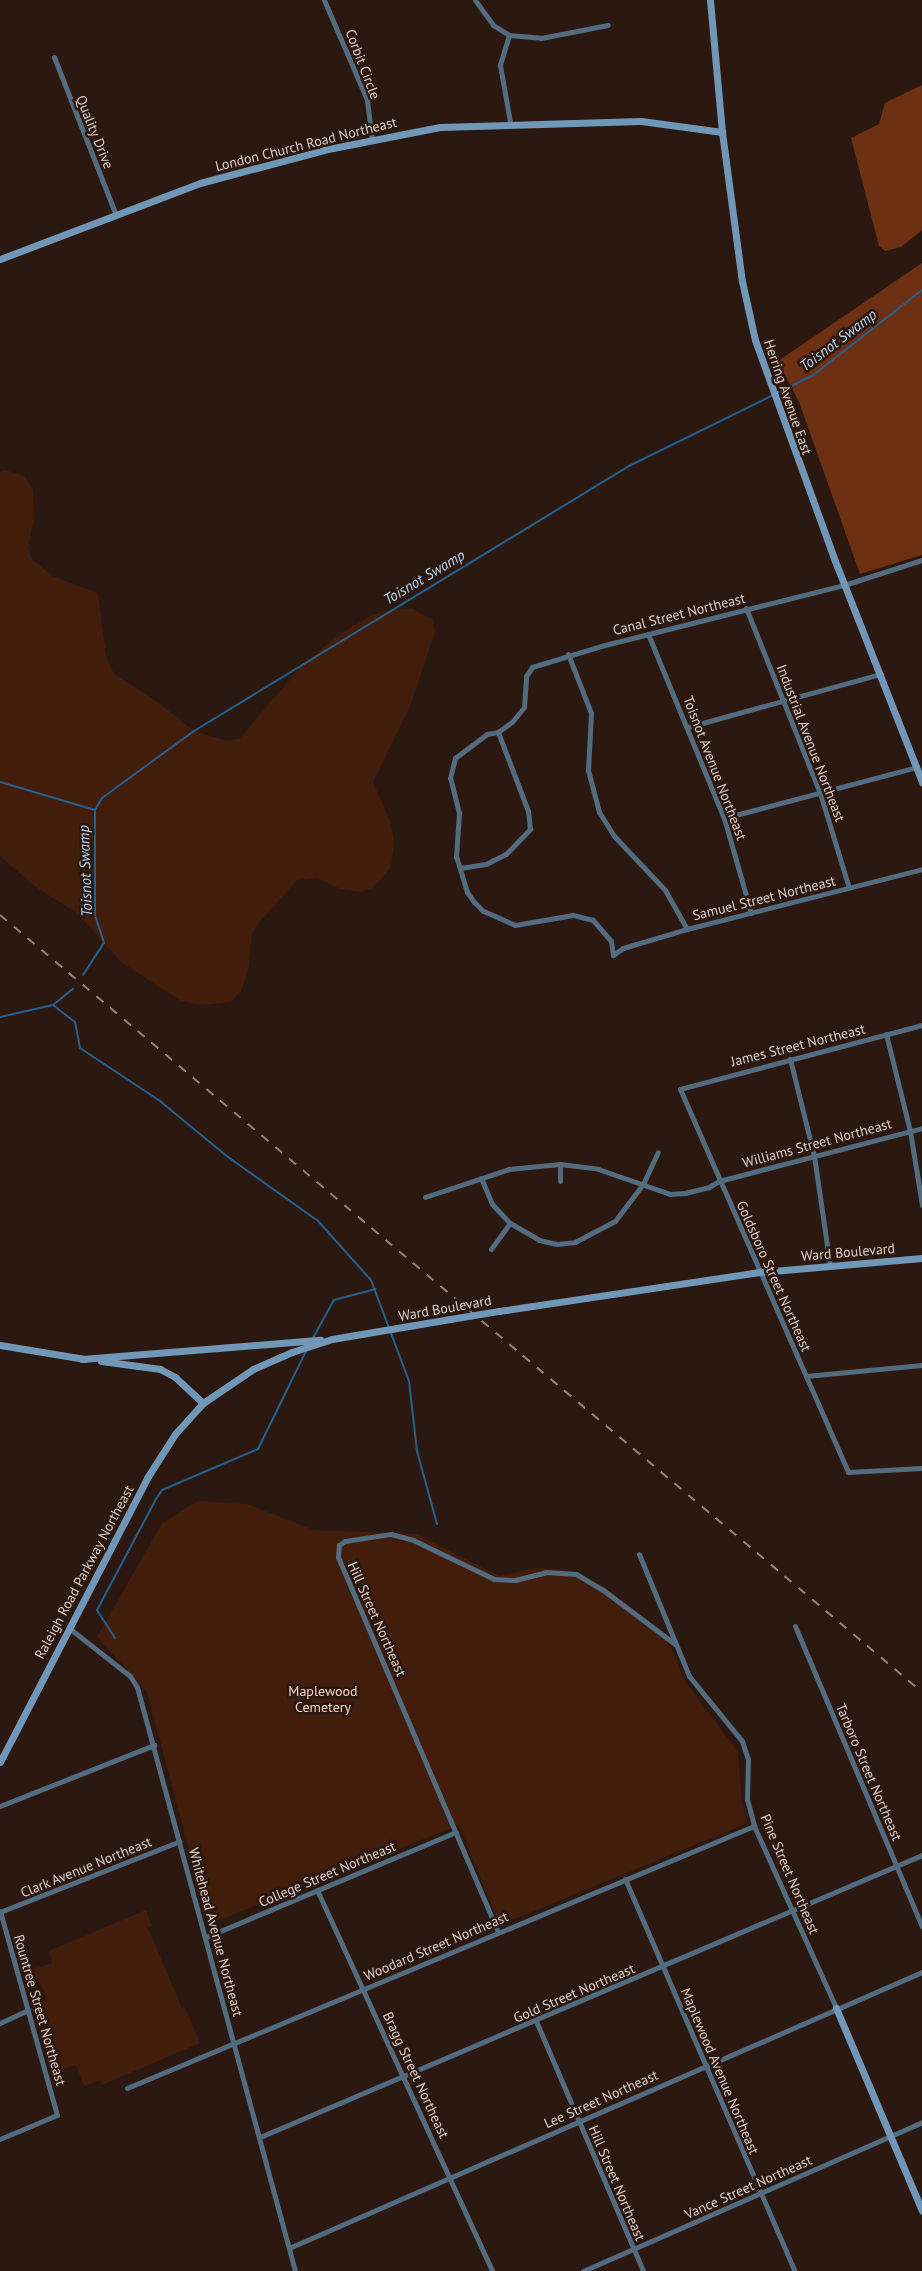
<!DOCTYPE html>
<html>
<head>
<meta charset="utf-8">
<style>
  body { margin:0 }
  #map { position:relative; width:922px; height:2271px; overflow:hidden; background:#2b1911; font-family:"PT Sans",sans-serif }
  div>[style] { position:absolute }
  .green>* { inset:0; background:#421d0b }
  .forest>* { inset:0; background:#6d3012 }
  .stream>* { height:2px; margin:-1px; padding:0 1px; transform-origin:1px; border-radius:1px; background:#25608d }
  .street>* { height:5px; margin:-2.5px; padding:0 2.5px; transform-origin:2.5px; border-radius:2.5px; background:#536b7f }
  .secondary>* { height:7px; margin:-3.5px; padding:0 3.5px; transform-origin:3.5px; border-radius:3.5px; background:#7197b8 }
  .rail>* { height:2px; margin-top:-1px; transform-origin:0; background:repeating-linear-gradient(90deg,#91827c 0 9px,transparent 0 18px) }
  .secondary-bridge>* { height:7px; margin:-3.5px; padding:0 3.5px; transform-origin:3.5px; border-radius:3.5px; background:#7197b8 }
  span { translate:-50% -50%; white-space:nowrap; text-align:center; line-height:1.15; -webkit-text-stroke:5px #2b1911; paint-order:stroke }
  .street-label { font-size:14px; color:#dccfca }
  .park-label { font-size:14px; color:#f9d1c0 }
  .water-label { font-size:15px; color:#b7d5f1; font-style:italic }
</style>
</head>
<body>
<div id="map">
  <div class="green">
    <i style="clip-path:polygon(5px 470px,24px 476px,33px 490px,34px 517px,28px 548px,31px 558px,52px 576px,98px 593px,106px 656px,114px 674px,155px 700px,194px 731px,227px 741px,239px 739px,302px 665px,341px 633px,373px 615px,390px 610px,413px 609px,432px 619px,435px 632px,410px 707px,373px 782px,391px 824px,394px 843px,391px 867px,373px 888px,361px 892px,341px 889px,317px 878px,297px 880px,257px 925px,252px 934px,248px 970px,241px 991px,231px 1002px,202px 1005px,181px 1001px,121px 962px,77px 913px,37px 888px,0 856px,0 472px)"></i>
    <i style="clip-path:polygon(198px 1501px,247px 1504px,314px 1530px,417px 1534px,499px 1576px,536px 1568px,569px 1570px,603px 1586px,653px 1625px,671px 1647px,685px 1681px,738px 1752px,742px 1804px,748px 1823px,500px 1925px,459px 1825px,209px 1924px,147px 1692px,97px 1637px,162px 1523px)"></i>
    <i style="clip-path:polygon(146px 1910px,152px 1926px,148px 1928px,182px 2008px,185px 2007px,200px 2043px,102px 2085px,101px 2080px,84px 2086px,76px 2065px,60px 2070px,33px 2005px,48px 1999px,33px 1969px,52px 1963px,49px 1951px)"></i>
  </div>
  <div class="forest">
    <i style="clip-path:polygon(922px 85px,922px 230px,901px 247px,885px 251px,879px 246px,851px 138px,879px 124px,885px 103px)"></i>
    <i style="clip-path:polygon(922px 263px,922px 555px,860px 574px,799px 402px,778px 361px)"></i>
  </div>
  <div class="stream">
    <i style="left:777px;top:393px;width:39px;rotate:-26deg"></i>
    <i style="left:812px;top:376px;width:140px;rotate:-38deg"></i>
    <i style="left:0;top:782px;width:99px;rotate:16.4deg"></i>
    <i style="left:83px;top:975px;width:38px;rotate:-57deg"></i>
    <i style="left:104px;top:943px;width:29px;rotate:-108deg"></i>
    <i style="left:95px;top:915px;width:105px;rotate:-90deg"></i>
    <i style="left:95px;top:810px;width:14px;rotate:-60deg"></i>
    <i style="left:102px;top:798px;width:114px;rotate:-36.1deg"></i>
    <i style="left:194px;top:731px;width:509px;rotate:-31.35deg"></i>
    <i style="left:629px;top:466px;width:161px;rotate:-26.2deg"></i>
    <i style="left:53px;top:1005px;width:28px;rotate:38deg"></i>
    <i style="left:75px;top:1022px;width:26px;rotate:79deg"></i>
    <i style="left:80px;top:1048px;width:96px;rotate:33.5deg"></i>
    <i style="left:160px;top:1101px;width:88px;rotate:39.5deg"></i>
    <i style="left:228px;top:1157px;width:110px;rotate:35.4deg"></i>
    <i style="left:318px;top:1221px;width:79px;rotate:48.1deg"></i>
    <i style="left:371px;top:1280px;width:108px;rotate:69.4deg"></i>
    <i style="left:409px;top:1381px;width:70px;rotate:83.5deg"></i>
    <i style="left:417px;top:1451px;width:76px;rotate:74.7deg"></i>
    <i style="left:0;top:1017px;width:54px;rotate:-12.8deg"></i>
    <i style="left:53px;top:1005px;width:26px;rotate:-39deg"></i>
    <i style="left:313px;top:1338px;width:43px;rotate:-61.1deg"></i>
    <i style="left:334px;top:1300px;width:43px;rotate:-14.7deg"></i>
    <i style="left:115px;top:1638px;width:33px;rotate:-123deg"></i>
    <i style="left:97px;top:1610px;width:126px;rotate:-62deg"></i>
    <i style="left:156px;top:1499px;width:11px;rotate:-56deg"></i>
    <i style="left:162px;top:1490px;width:104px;rotate:-23.1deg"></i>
    <i style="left:258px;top:1449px;width:111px;rotate:-63.9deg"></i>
  </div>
  <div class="street">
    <i style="left:324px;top:0;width:109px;rotate:66.7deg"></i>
    <i style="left:367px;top:100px;width:39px;rotate:83deg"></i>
    <i style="left:475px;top:0;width:31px;rotate:54deg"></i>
    <i style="left:493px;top:25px;width:19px;rotate:32deg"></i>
    <i style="left:509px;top:35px;width:32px;rotate:5deg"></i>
    <i style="left:541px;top:38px;width:68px;rotate:-11deg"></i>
    <i style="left:509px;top:35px;width:31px;rotate:107deg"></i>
    <i style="left:500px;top:65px;width:58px;rotate:80deg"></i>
    <i style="left:54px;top:57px;width:170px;rotate:68.6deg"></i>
    <i style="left:746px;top:608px;width:199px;rotate:68.2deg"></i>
    <i style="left:820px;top:793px;width:99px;rotate:73deg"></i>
    <i style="left:648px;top:634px;width:199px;rotate:67.6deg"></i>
    <i style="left:724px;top:818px;width:99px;rotate:74.1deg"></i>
    <i style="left:568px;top:654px;width:63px;rotate:68.7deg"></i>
    <i style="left:591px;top:713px;width:57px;rotate:93deg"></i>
    <i style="left:588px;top:770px;width:43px;rotate:75.3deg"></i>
    <i style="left:599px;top:812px;width:28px;rotate:58deg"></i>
    <i style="left:614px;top:836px;width:74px;rotate:46.6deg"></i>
    <i style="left:665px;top:890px;width:45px;rotate:60.6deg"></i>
    <i style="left:688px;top:727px;width:200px;rotate:-15.4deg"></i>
    <i style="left:724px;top:818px;width:200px;rotate:-14.8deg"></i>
    <i style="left:460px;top:868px;width:26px;rotate:-9deg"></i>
    <i style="left:486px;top:864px;width:22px;rotate:-27deg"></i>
    <i style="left:506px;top:854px;width:35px;rotate:-46deg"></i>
    <i style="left:530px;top:829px;width:18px;rotate:-96deg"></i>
    <i style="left:528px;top:811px;width:85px;rotate:-110.8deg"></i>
    <i style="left:613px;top:955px;width:14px;rotate:-98deg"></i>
    <i style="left:611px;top:941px;width:28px;rotate:-131deg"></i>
    <i style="left:593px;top:920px;width:21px;rotate:-166deg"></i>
    <i style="left:573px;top:915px;width:59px;rotate:170.2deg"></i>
    <i style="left:515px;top:925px;width:35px;rotate:-156deg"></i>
    <i style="left:483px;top:911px;width:13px;rotate:-135deg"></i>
    <i style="left:474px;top:902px;width:12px;rotate:-125deg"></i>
    <i style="left:467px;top:892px;width:37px;rotate:-107deg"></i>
    <i style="left:456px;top:857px;width:44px;rotate:-86.1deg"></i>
    <i style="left:459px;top:813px;width:36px;rotate:-104deg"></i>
    <i style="left:450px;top:778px;width:21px;rotate:-76deg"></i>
    <i style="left:455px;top:758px;width:40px;rotate:-37deg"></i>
    <i style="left:487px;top:734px;width:11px;rotate:-10deg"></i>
    <i style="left:498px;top:732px;width:17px;rotate:-36deg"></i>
    <i style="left:512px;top:722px;width:19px;rotate:-51deg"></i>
    <i style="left:524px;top:707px;width:31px;rotate:-86deg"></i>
    <i style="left:526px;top:676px;width:11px;rotate:-56deg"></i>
    <i style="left:532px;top:667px;width:72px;rotate:-16.9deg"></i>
    <i style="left:601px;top:646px;width:251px;rotate:-14.1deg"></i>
    <i style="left:844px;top:585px;width:82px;rotate:-17.8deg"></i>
    <i style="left:613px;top:955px;width:12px;rotate:-35deg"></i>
    <i style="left:623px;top:948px;width:67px;rotate:-16.5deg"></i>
    <i style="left:687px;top:929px;width:243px;rotate:-14.3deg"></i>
    <i style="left:922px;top:1025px;width:250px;rotate:165.2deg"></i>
    <i style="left:680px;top:1089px;width:418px;rotate:66.3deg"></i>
    <i style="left:848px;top:1472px;width:74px;rotate:-3.1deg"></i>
    <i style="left:886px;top:1034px;width:100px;rotate:76.1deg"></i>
    <i style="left:910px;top:1131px;width:75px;rotate:80.8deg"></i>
    <i style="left:790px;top:1059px;width:100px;rotate:76.1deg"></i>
    <i style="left:814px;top:1156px;width:111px;rotate:81.7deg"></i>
    <i style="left:560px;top:1164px;width:17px;rotate:90deg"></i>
    <i style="left:481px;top:1178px;width:28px;rotate:67deg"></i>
    <i style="left:492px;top:1204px;width:26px;rotate:47deg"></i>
    <i style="left:510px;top:1223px;width:34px;rotate:30deg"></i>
    <i style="left:539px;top:1240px;width:18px;rotate:13deg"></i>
    <i style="left:557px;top:1244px;width:18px;rotate:-6deg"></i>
    <i style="left:575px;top:1242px;width:45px;rotate:-27.7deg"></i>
    <i style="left:615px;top:1221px;width:46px;rotate:-52.9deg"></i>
    <i style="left:643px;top:1184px;width:35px;rotate:-65deg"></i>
    <i style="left:425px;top:1197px;width:89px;rotate:-18.4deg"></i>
    <i style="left:509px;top:1169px;width:51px;rotate:-5.6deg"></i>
    <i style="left:560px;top:1164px;width:38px;rotate:7deg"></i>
    <i style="left:598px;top:1169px;width:76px;rotate:19.1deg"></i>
    <i style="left:670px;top:1194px;width:15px;rotate:-4deg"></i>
    <i style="left:685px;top:1193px;width:25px;rotate:-14deg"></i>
    <i style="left:709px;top:1187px;width:12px;rotate:-31deg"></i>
    <i style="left:719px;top:1181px;width:210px;rotate:-14.6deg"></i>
    <i style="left:491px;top:1249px;width:32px;rotate:-54deg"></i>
    <i style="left:806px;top:1376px;width:117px;rotate:-5.4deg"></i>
    <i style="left:639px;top:1554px;width:132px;rotate:67.7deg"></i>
    <i style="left:689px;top:1676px;width:84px;rotate:50.8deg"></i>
    <i style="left:742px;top:1741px;width:19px;rotate:72deg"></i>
    <i style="left:748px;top:1759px;width:40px;rotate:91.4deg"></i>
    <i style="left:747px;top:1799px;width:28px;rotate:75deg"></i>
    <i style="left:754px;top:1826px;width:200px;rotate:65.7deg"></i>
    <i style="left:795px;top:1626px;width:326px;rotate:67.1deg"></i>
    <i style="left:69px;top:1628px;width:78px;rotate:38.2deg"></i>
    <i style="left:130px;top:1676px;width:13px;rotate:58deg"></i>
    <i style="left:137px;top:1687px;width:605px;rotate:74.86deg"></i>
    <i style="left:0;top:1806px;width:166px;rotate:-21.6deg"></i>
    <i style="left:625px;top:1879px;width:427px;rotate:66.6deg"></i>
    <i style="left:317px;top:1890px;width:419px;rotate:65.3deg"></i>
    <i style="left:0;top:1911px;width:212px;rotate:74.4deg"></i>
    <i style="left:57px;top:2115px;width:62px;rotate:157.2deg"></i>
    <i style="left:0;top:1912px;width:193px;rotate:-21.5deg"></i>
    <i style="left:498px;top:1932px;width:408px;rotate:-113.1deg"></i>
    <i style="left:338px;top:1557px;width:12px;rotate:-85deg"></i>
    <i style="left:339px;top:1545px;width:7px;rotate:-34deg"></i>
    <i style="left:345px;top:1541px;width:47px;rotate:-8.7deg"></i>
    <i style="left:391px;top:1534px;width:23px;rotate:15deg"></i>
    <i style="left:413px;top:1540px;width:90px;rotate:25.7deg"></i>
    <i style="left:494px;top:1579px;width:21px;rotate:3deg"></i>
    <i style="left:515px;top:1580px;width:32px;rotate:-14deg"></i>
    <i style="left:546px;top:1572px;width:30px;rotate:4deg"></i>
    <i style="left:576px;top:1574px;width:31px;rotate:31deg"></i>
    <i style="left:603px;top:1590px;width:90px;rotate:36.9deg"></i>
    <i style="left:206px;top:1937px;width:271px;rotate:-22.8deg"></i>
    <i style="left:536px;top:2021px;width:272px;rotate:66.8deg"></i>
    <i style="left:0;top:2023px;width:31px;rotate:-25deg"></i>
    <i style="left:127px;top:2088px;width:680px;rotate:-22.68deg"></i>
    <i style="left:260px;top:2137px;width:720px;rotate:-23.07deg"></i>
    <i style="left:289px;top:2248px;width:691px;rotate:-23.56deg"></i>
    <i style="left:583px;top:2271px;width:370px;rotate:-23.7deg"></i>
  </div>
  <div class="secondary">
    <i style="left:710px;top:0;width:133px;rotate:84.8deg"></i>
    <i style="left:722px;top:132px;width:150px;rotate:82.4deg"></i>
    <i style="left:742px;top:281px;width:60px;rotate:77.6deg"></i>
    <i style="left:755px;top:340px;width:235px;rotate:70.1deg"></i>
    <i style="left:835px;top:561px;width:238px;rotate:68.5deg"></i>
    <i style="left:0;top:259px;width:214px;rotate:-20.8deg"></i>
    <i style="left:200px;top:183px;width:132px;rotate:-14.9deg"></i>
    <i style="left:328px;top:149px;width:114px;rotate:-11.1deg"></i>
    <i style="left:440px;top:127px;width:201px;rotate:-1.7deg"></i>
    <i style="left:641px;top:121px;width:82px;rotate:7.7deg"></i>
    <i style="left:499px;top:1311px;width:265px;rotate:-8.5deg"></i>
    <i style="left:761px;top:1272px;width:162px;rotate:-5deg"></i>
    <i style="left:0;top:1345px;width:86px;rotate:9.4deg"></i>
    <i style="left:82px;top:1359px;width:239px;rotate:-4.6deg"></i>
    <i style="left:101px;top:1361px;width:60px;rotate:7.7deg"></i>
    <i style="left:160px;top:1369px;width:17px;rotate:28deg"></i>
    <i style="left:175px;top:1377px;width:38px;rotate:43deg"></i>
    <i style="left:0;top:1762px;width:320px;rotate:-62.6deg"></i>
    <i style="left:147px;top:1478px;width:52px;rotate:-57.5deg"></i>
    <i style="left:175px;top:1434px;width:42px;rotate:-47.9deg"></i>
    <i style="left:203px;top:1403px;width:60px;rotate:-34.2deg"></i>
    <i style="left:253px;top:1369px;width:43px;rotate:-23.6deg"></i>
    <i style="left:292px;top:1352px;width:42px;rotate:-18deg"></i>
    <i style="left:332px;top:1339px;width:120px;rotate:-9.6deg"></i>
    <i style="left:836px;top:2008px;width:220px;rotate:67deg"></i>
  </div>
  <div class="rail">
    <i style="left:0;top:915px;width:1206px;rotate:40.12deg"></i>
  </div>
  <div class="secondary-bridge">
    <i style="left:450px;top:1319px;width:50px;rotate:-9.3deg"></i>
  </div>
  <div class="street-label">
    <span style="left:363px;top:64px;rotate:69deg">Corbit Circle</span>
    <span style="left:95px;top:132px;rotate:68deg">Quality Drive</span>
    <span style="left:306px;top:144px;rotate:-14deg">London Church Road Northeast</span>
    <span style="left:788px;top:397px;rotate:71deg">Herring Avenue East</span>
    <span style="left:679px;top:614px;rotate:-14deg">Canal Street Northeast</span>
    <span style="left:811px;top:743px;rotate:69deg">Industrial Avenue Northeast</span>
    <span style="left:715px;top:768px;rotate:69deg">Toisnot Avenue Northeast</span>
    <span style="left:764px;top:898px;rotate:-14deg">Samuel Street Northeast</span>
    <span style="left:798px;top:1045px;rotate:-14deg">James Street Northeast</span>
    <span style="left:817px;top:1143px;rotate:-15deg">Williams Street Northeast</span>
    <span style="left:848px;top:1252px;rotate:-5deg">Ward Boulevard</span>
    <span style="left:774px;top:1276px;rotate:66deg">Goldsboro Street Northeast</span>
    <span style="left:445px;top:1308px;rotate:-10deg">Ward Boulevard</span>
    <span style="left:84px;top:1572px;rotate:-62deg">Raleigh Road Parkway Northeast</span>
    <span style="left:377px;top:1619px;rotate:66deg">Hill Street Northeast</span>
    <span style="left:869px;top:1772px;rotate:67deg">Tarboro Street Northeast</span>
    <span style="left:86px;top:1867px;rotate:-22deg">Clark Avenue Northeast</span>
    <span style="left:327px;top:1874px;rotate:-23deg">College Street Northeast</span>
    <span style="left:790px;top:1874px;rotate:67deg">Pine Street Northeast</span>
    <span style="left:216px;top:1932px;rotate:75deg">Whitehead Avenue Northeast</span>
    <span style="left:436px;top:1946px;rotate:-23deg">Woodard Street Northeast</span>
    <span style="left:574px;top:1993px;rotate:-23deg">Gold Street Northeast</span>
    <span style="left:40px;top:2010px;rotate:74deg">Rountree Street Northeast</span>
    <span style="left:720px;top:2071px;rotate:67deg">Maplewood Avenue Northeast</span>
    <span style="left:416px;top:2075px;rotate:65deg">Bragg Street Northeast</span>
    <span style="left:601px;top:2099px;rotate:-24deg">Lee Street Northeast</span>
    <span style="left:617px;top:2183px;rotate:67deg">Hill Street Northeast</span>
    <span style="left:748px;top:2187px;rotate:-24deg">Vance Street Northeast</span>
  </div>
  <div class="park-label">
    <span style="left:323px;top:1699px">Maplewood<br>Cemetery</span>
  </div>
  <div class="water-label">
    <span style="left:838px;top:340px;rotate:-37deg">Toisnot Swamp</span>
    <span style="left:424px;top:577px;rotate:-31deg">Toisnot Swamp</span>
    <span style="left:85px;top:871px;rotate:-92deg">Toisnot Swamp</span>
  </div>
</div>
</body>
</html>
